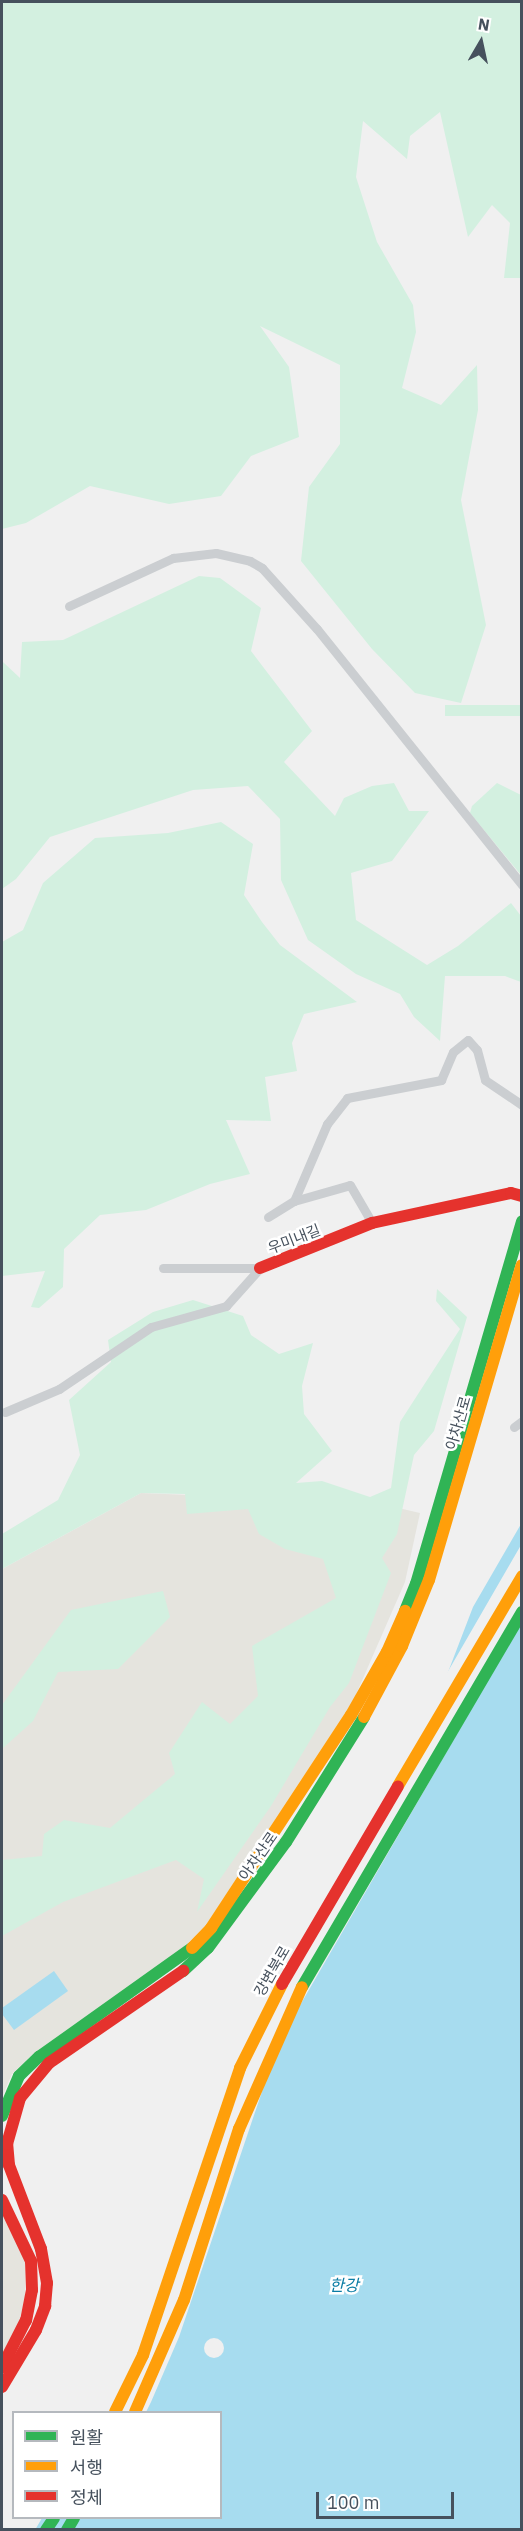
<!DOCTYPE html>
<html>
<head>
<meta charset="utf-8">
<style>
  body { margin:0 }
  #map { position:relative; width:523px; height:2531px; overflow:hidden; background:#f0f0f0; font-family:"IBM Plex Sans","Noto Sans KR",sans-serif }
  div>[style] { position:absolute }
  .commercial>* { inset:0; background:#e5e4de }
  .green>* { inset:0; background:#d3f0e0; transform-origin:0 0 }
  .water>* { inset:0; background:#a7dcef }
  .pier>* { inset:0; background:#f0f0f0 }
  .round { border-radius:50% }
  .street>* { height:9px; margin:-4.5px; padding:0 4.5px; transform-origin:4.5px; border-radius:4.5px; background:#cbced1 }
  .fast>* { height:12px; margin:-6px; padding:0 6px; transform-origin:6px; border-radius:6px; background:#30b455 }
  .slow>* { height:12px; margin:-6px; padding:0 6px; transform-origin:6px; border-radius:6px; background:#ff9f0a }
  .jam>* { height:12px; margin:-6px; padding:0 6px; transform-origin:6px; border-radius:6px; background:#e5322d }
  span { translate:-50% -50%; white-space:nowrap; text-align:center; line-height:1.15; -webkit-text-stroke:5px #fff; paint-order:stroke }
  .street-label { font-size:15px; color:#46515d }
  .water-label { font-size:16px; color:#0a7ca4; font-style:italic }
  .frame { position:absolute; inset:0; border:3px solid #46515d; pointer-events:none }
  .legend { position:absolute; left:12px; top:2411px; width:210px; height:108px; box-sizing:border-box; background:#fff; border:2px solid #b5b9be; margin:0; padding:8px 10px; list-style:none; font-size:18px; color:#46515d }
  .legend li { display:flex; align-items:center; gap:12px; height:30px }
  .legend b { width:30px; border:2px solid #b5b9be }
  .north { position:absolute; left:451px; top:12px; width:60px; height:60px; -webkit-text-stroke:4px #fff; paint-order:stroke; rotate:9deg; font-size:16px; font-weight:700; line-height:24px; text-align:center; color:#46515d }
  .north::after { content:''; display:block; margin:auto; width:21px; height:27px; background:#46515d; clip-path:polygon(50% 0,100% 100%,50% 72%,0 100%) }
  .scale { position:absolute; left:316px; top:2492px; width:138px; height:27px; box-sizing:border-box; border:3px solid #46515d; border-top:0; padding-left:8px; font-size:18px; line-height:21px; white-space:nowrap; color:#46515d; -webkit-text-stroke:4px #fff; paint-order:stroke }
</style>
</head>
<body>
<div id="map">
  <div class="commercial">
    <i style="clip-path:polygon(141px 1493px,377px 1503px,420px 1513px,405px 1582px,354px 1699px,206px 1925px,181px 1950px,34px 2053px,12px 2074px,2px 2097px,2px 1569px)"></i>
    <i style="clip-path:polygon(2px 2211px,25px 2260px,25px 2300px,16px 2332px,2px 2354px)"></i>
  </div>
  <div class="green">
    <i style="clip-path:polygon(2px 2px,521px 2px,521px 278px,504px 278px,510px 223px,492px 205px,468px 237px,440px 112px,410px 136px,407px 159px,363px 121px,356px 177px,377px 242px,413px 305px,416px 332px,402px 388px,441px 405px,477px 365px,478px 410px,461px 500px,486px 625px,461px 703px,415px 693px,372px 649px,301px 561px,309px 487px,340px 444px,340px 365px,260px 326px,289px 367px,299px 437px,251px 456px,221px 496px,169px 504px,90px 486px,26px 523px,2px 529px)"></i>
    <i style="clip-path:polygon(199px 576px,220px 578px,261px 608px,251px 651px,312px 731px,284px 762px,335px 816px,344px 798px,372px 786px,394px 783px,409px 811px,429px 811px,392px 861px,351px 873px,356px 920px,427px 965px,458px 946px,511px 903px,521px 916px,521px 982px,505px 976px,445px 976px,440px 1041px,414px 1017px,400px 994px,356px 974px,308px 940px,281px 880px,280px 819px,248px 786px,193px 790px,50px 837px,16px 879px,2px 889px,2px 619px,3px 662px,20px 678px,22px 642px,63px 640px)"></i>
    <i style="left:521px;top:705px;width:11px;height:76px;rotate:90deg"></i>
    <i style="clip-path:polygon(497px 783px,521px 795px,521px 875px,470px 813px,472px 806px)"></i>
    <i style="clip-path:polygon(221px 822px,253px 844px,244px 895px,262px 922px,280px 945px,357px 1002px,304px 1014px,292px 1043px,297px 1071px,265px 1077px,271px 1121px,226px 1120px,250px 1174px,210px 1184px,146px 1210px,100px 1215px,64px 1249px,63px 1287px,39px 1308px,31px 1307px,45px 1271px,2px 1276px,2px 942px,23px 930px,43px 883px,95px 838px,168px 833px)"></i>
    <i style="clip-path:polygon(437px 1289px,467px 1317px,434px 1431px,414px 1455px,397px 1534px,382px 1558px,391px 1573px,349px 1683px,330px 1707px,271px 1806px,197px 1912px,204px 1879px,176px 1860px,63px 1902px,2px 1936px,2px 1860px,42px 1856px,44px 1834px,64px 1820px,110px 1828px,175px 1774px,169px 1753px,202px 1702px,230px 1724px,258px 1696px,252px 1646px,336px 1598px,323px 1559px,285px 1549px,259px 1534px,248px 1509px,187px 1514px,185px 1494px,141px 1493px,2px 1569px,2px 1534px,58px 1500px,80px 1455px,69px 1400px,111px 1362px,108px 1340px,153px 1312px,193px 1300px,243px 1316px,251px 1335px,279px 1354px,313px 1343px,302px 1386px,304px 1414px,332px 1451px,296px 1483px,322px 1481px,370px 1497px,391px 1488px,400px 1422px,460px 1329px,436px 1301px)"></i>
    <i style="clip-path:polygon(163px 1591px,170px 1617px,118px 1669px,58px 1672px,33px 1721px,2px 1749px,2px 1705px,71px 1610px)"></i>
  </div>
  <div class="water">
    <i style="clip-path:polygon(521px 1524px,521px 2529px,35px 2530px,42px 2518px,220px 2518px,220px 2412px,102px 2412px,440px 1693px,473px 1607px)"></i>
    <i style="clip-path:polygon(54px 1971px,68px 1991px,14px 2030px,2px 2014px,2px 2008px)"></i>
  </div>
  <div class="pier">
    <i style="clip-path:polygon(521px 1545px,521px 1623px,299px 2007px,271px 2065px,179px 2337px,151px 2402px,146px 2412px,99px 2412px,130px 2347px,202px 2140px,264px 1990px)"></i>
    <i class="round" style="left:204px;top:2338px;width:20px;height:20px"></i>
  </div>
  <div class="street">
    <i style="left:69px;top:606px;width:115px;rotate:-24.8deg"></i>
    <i style="left:173px;top:558px;width:43px;rotate:-6.6deg"></i>
    <i style="left:216px;top:553px;width:35px;rotate:13deg"></i>
    <i style="left:250px;top:561px;width:14px;rotate:30deg"></i>
    <i style="left:262px;top:568px;width:82px;rotate:48deg"></i>
    <i style="left:317px;top:629px;width:328px;rotate:51.3deg"></i>
    <i style="left:294px;top:1201px;width:84px;rotate:-66.8deg"></i>
    <i style="left:327px;top:1124px;width:33px;rotate:-52deg"></i>
    <i style="left:347px;top:1098px;width:96px;rotate:-10.8deg"></i>
    <i style="left:441px;top:1080px;width:30px;rotate:-67deg"></i>
    <i style="left:453px;top:1052px;width:19px;rotate:-39deg"></i>
    <i style="left:468px;top:1040px;width:13px;rotate:48deg"></i>
    <i style="left:477px;top:1050px;width:31px;rotate:75deg"></i>
    <i style="left:485px;top:1080px;width:45px;rotate:34deg"></i>
    <i style="left:268px;top:1217px;width:31px;rotate:-32deg"></i>
    <i style="left:294px;top:1201px;width:58px;rotate:-15.9deg"></i>
    <i style="left:350px;top:1185px;width:44px;rotate:59.9deg"></i>
    <i style="left:163px;top:1268px;width:97px"></i>
    <i style="left:5px;top:1412px;width:59px;rotate:-23.1deg"></i>
    <i style="left:59px;top:1389px;width:111px;rotate:-34deg"></i>
    <i style="left:151px;top:1327px;width:78px;rotate:-15.6deg"></i>
    <i style="left:226px;top:1306px;width:51px;rotate:-48.2deg"></i>
    <i style="left:514px;top:1427px;width:10px;rotate:-37deg"></i>
  </div>
  <div class="fast">
    <i style="left:405px;top:1611px;width:29px;rotate:-68deg"></i>
    <i style="left:416px;top:1584px;width:378px;rotate:-73.7deg"></i>
    <i style="left:183px;top:1971px;width:34px;rotate:-43deg"></i>
    <i style="left:208px;top:1948px;width:132px;rotate:-53.7deg"></i>
    <i style="left:286px;top:1842px;width:147px;rotate:-58deg"></i>
    <i style="left:302px;top:1987px;width:435px;rotate:-59.6deg"></i>
    <i style="left:2px;top:2116px;width:43px;rotate:-67deg"></i>
    <i style="left:19px;top:2076px;width:28px;rotate:-44deg"></i>
    <i style="left:39px;top:2057px;width:188px;rotate:-35.5deg"></i>
    <i style="left:46px;top:2530px;width:14px;rotate:-56deg"></i>
    <i style="left:67px;top:2530px;width:14px;rotate:-60deg"></i>
  </div>
  <div class="slow">
    <i style="left:364px;top:1717px;width:81px;rotate:-61.8deg"></i>
    <i style="left:402px;top:1646px;width:71px;rotate:-67.8deg"></i>
    <i style="left:429px;top:1580px;width:328px;rotate:-73.6deg"></i>
    <i style="left:398px;top:1786px;width:244px;rotate:-59.4deg"></i>
    <i style="left:192px;top:1948px;width:28px;rotate:-46deg"></i>
    <i style="left:211px;top:1928px;width:255px;rotate:-56.7deg"></i>
    <i style="left:351px;top:1715px;width:73px;rotate:-60.3deg"></i>
    <i style="left:387px;top:1652px;width:45px;rotate:-66.3deg"></i>
    <i style="left:115px;top:2412px;width:64px;rotate:-63.8deg"></i>
    <i style="left:143px;top:2355px;width:303px;rotate:-71.3deg"></i>
    <i style="left:240px;top:2068px;width:94px;rotate:-63.4deg"></i>
    <i style="left:135px;top:2412px;width:122px;rotate:-66.4deg"></i>
    <i style="left:184px;top:2300px;width:180px;rotate:-72.2deg"></i>
    <i style="left:239px;top:2129px;width:155px;rotate:-66.1deg"></i>
  </div>
  <div class="jam">
    <i style="left:260px;top:1268px;width:121px;rotate:-21.9deg"></i>
    <i style="left:372px;top:1223px;width:142px;rotate:-12.2deg"></i>
    <i style="left:511px;top:1193px;width:11px;rotate:15deg"></i>
    <i style="left:282px;top:1984px;width:229px;rotate:-59.6deg"></i>
    <i style="left:2px;top:2200px;width:68px;rotate:64.6deg"></i>
    <i style="left:31px;top:2261px;width:29px;rotate:88deg"></i>
    <i style="left:32px;top:2290px;width:31px;rotate:101deg"></i>
    <i style="left:26px;top:2320px;width:53px;rotate:117.1deg"></i>
    <i style="left:2px;top:2387px;width:66px;rotate:-59.2deg"></i>
    <i style="left:36px;top:2330px;width:26px;rotate:-69deg"></i>
    <i style="left:45px;top:2306px;width:23px;rotate:-85deg"></i>
    <i style="left:47px;top:2283px;width:35px;rotate:-100deg"></i>
    <i style="left:41px;top:2249px;width:90px;rotate:-110.9deg"></i>
    <i style="left:9px;top:2165px;width:21px;rotate:-95deg"></i>
    <i style="left:7px;top:2144px;width:48px;rotate:-74.2deg"></i>
    <i style="left:20px;top:2098px;width:45px;rotate:-50.4deg"></i>
    <i style="left:49px;top:2063px;width:163px;rotate:-34.5deg"></i>
  </div>
  <div class="street-label">
    <span style="left:294px;top:1239px;rotate:-21deg">우미내길</span>
    <span style="left:458px;top:1423px;rotate:-74deg">아차산로</span>
    <span style="left:258px;top:1856px;rotate:-55deg">아차산로</span>
    <span style="left:272px;top:1971px;rotate:-60deg">강변북로</span>
  </div>
  <div class="water-label">
    <span style="left:344px;top:2285px">한강</span>
  </div>
  <div class="frame"></div>
  <ul class="legend">
  <li><b style="height:8px;background:#30b455"></b>원활</li>
  <li><b style="height:8px;background:#ff9f0a"></b>서행</li>
  <li><b style="height:8px;background:#e5322d"></b>정체</li>
  </ul>
  <div class="north">N</div>
  <div class="scale">100 m</div>
</div>
</body>
</html>
